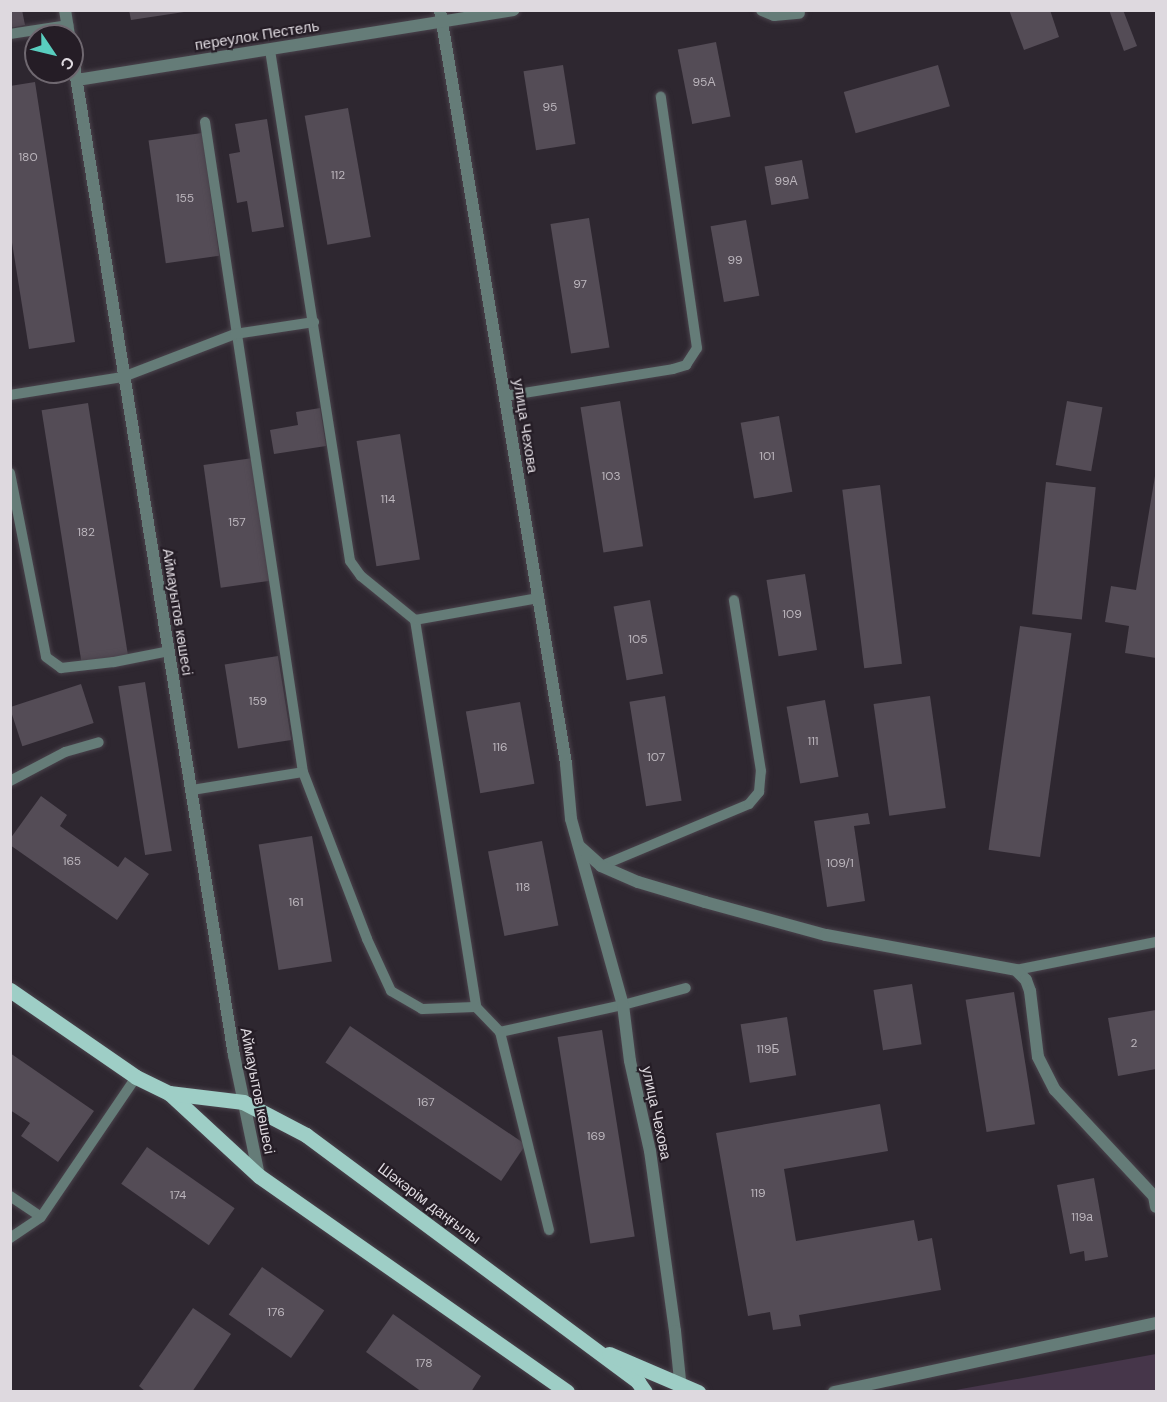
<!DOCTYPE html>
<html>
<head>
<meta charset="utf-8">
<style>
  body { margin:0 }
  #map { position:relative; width:1167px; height:1402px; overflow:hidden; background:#2e2730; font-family:"DM Sans",sans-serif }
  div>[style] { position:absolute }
  .green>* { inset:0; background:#46364a }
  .building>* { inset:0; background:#544c56; transform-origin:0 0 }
  .roads { filter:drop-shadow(0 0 2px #4a434c) drop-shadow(0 0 2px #4a434c) }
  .service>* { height:10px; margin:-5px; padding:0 5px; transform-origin:5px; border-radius:5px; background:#657c78 }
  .minor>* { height:12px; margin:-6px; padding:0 6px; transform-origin:6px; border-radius:6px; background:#657c78 }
  .tertiary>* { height:12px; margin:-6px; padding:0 6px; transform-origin:6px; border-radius:6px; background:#657c78 }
  .primary>* { height:15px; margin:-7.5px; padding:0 7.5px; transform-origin:7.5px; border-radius:7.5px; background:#9ecec6 }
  span { translate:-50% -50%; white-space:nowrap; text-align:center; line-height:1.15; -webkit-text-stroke:4.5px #251d26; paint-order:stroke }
  .number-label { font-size:12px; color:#bcb6bd }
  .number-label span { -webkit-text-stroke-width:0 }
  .street-label { font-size:15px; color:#ded9df }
  .frame { position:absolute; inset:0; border:12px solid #ded9df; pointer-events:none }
  .north { position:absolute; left:24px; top:24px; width:60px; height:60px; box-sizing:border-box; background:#251d26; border:2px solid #6f6870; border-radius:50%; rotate:125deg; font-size:16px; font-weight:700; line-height:24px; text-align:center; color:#ded9df }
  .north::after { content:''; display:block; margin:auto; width:21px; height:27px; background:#59cebf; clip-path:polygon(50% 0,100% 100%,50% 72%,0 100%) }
</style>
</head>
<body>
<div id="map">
  <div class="green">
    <i style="clip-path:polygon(1156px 1354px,1156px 1391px,950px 1391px)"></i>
  </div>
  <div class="building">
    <i style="clip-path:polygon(10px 10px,22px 10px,25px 25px,10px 28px)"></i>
    <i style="clip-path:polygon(129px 10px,184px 10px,184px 12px,131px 20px)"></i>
    <i style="clip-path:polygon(1009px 10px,1050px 10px,1059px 37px,1024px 50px)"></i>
    <i style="clip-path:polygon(1109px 10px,1123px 10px,1137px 46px,1124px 51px)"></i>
    <i style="left:716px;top:42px;width:76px;height:39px;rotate:79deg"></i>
    <i style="left:563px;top:65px;width:80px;height:40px;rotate:81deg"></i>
    <i style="left:938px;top:65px;width:43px;height:98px;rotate:74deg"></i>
    <i style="clip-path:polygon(35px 82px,75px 342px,29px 349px,10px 230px,10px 86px)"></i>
    <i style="left:348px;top:108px;width:131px;height:44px;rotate:80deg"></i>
    <i style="clip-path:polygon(267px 119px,284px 227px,252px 232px,247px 201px,237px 203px,229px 154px,240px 152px,235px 124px)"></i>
    <i style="left:202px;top:133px;width:124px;height:54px;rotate:82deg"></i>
    <i style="left:802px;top:160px;width:39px;height:38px;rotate:80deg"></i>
    <i style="left:589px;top:218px;width:131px;height:39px;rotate:81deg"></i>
    <i style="left:746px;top:220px;width:77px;height:36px;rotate:80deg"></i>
    <i style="left:620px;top:401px;width:147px;height:40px;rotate:81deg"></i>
    <i style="left:1067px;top:401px;width:36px;height:65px;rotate:10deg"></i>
    <i style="left:88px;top:403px;width:256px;height:47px;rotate:81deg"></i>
    <i style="clip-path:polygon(320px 408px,326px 446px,274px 454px,270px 430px,298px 425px,296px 412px)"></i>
    <i style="left:779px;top:416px;width:77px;height:39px;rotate:80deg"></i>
    <i style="left:400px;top:434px;width:127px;height:44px;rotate:81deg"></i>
    <i style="left:253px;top:458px;width:124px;height:50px;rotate:82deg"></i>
    <i style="clip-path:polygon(1155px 476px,1156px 476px,1156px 658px,1125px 653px,1129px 626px,1105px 622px,1111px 586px,1136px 590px)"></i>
    <i style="left:1046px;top:482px;width:50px;height:133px;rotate:6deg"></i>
    <i style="left:880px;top:485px;width:180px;height:38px;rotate:83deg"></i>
    <i style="left:805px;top:574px;width:77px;height:39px;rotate:81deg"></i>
    <i style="left:650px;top:600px;width:75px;height:37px;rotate:80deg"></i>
    <i style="left:1020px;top:626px;width:52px;height:226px;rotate:8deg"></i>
    <i style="left:278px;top:656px;width:85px;height:54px;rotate:81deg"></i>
    <i style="left:145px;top:682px;width:171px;height:27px;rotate:81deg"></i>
    <i style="left:81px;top:684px;width:41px;height:75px;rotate:72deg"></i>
    <i style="left:665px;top:696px;width:106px;height:36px;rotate:81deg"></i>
    <i style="left:930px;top:696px;width:113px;height:57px;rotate:82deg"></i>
    <i style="left:825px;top:700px;width:78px;height:39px;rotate:80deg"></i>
    <i style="left:520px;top:702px;width:83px;height:55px;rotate:80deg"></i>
    <i style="clip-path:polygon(41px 796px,67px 815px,60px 826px,118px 867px,125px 857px,149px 874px,117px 920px,10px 845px,10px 839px)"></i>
    <i style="clip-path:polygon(868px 813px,870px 824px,854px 826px,865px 901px,827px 907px,814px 821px)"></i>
    <i style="left:312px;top:836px;width:127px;height:54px;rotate:81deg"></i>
    <i style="left:542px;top:841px;width:86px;height:55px;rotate:79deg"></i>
    <i style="left:912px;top:984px;width:61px;height:39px;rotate:81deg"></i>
    <i style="left:1014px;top:992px;width:134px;height:49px;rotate:81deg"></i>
    <i style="clip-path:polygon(1156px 1010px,1156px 1069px,1118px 1076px,1108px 1018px)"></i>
    <i style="left:787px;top:1017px;width:59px;height:47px;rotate:81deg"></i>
    <i style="left:350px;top:1026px;width:212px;height:44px;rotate:34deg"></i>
    <i style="left:602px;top:1030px;width:209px;height:45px;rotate:81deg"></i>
    <i style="clip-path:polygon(10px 1053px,94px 1111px,58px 1162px,21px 1136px,30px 1123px,10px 1110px)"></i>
    <i style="clip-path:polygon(880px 1104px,888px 1151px,784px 1169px,796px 1241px,914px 1220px,918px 1241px,932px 1238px,941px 1290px,799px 1315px,801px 1326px,773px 1330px,770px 1312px,748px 1316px,716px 1133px)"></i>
    <i style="left:147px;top:1147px;width:107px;height:45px;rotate:35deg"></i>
    <i style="clip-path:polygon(1094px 1178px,1108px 1257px,1085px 1261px,1084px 1251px,1070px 1254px,1057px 1185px)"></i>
    <i style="left:262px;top:1267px;width:76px;height:58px;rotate:35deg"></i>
    <i style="clip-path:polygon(193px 1308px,231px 1334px,192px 1392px,146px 1392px,139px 1386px)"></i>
    <i style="clip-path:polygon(393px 1314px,481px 1376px,471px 1392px,422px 1392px,366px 1352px)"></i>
  </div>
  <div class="roads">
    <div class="service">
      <i style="left:10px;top:34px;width:59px;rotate:-8.8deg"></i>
      <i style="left:270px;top:50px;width:517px;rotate:81.1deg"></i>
      <i style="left:350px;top:561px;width:19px;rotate:54deg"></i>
      <i style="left:361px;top:576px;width:70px;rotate:39.2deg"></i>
      <i style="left:415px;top:620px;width:392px;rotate:81deg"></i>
      <i style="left:476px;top:1007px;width:35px;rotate:46deg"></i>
      <i style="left:500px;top:1032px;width:126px;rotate:-12.4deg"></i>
      <i style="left:623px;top:1005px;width:65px;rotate:-15.1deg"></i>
      <i style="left:205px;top:122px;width:657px;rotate:81.43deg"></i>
      <i style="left:303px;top:772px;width:179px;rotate:69deg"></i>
      <i style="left:367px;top:939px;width:57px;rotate:65.2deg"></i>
      <i style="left:391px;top:991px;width:36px;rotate:30deg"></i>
      <i style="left:422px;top:1009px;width:54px;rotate:-2.1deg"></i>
      <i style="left:10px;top:395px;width:114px;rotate:-9.1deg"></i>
      <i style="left:123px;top:377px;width:120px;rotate:-21deg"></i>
      <i style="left:235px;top:334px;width:80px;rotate:-8.6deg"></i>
      <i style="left:505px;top:396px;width:170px;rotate:-9.1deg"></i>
      <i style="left:673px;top:369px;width:14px;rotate:-17deg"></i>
      <i style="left:686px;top:365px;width:20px;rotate:-57deg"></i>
      <i style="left:697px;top:348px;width:254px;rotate:-98.2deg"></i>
      <i style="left:10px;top:473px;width:187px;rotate:78.9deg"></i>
      <i style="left:46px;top:657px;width:19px;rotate:36deg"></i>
      <i style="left:61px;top:668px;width:53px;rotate:-6.5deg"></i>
      <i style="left:114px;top:662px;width:56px;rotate:-11.3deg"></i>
      <i style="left:415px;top:620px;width:126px;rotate:-10.1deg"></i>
      <i style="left:10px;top:781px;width:62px;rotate:-27.8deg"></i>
      <i style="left:65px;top:752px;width:35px;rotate:-16deg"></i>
      <i style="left:192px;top:790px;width:112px;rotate:-9.2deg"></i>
      <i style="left:601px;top:866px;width:160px;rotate:-22.7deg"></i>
      <i style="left:749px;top:804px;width:16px;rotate:-50deg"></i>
      <i style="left:759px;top:792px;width:21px;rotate:-85deg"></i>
      <i style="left:761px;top:771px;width:173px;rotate:-99deg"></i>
      <i style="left:1016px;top:970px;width:143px;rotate:-11.3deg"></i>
      <i style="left:500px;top:1032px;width:204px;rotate:76.1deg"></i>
      <i style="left:10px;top:1196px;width:37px;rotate:34deg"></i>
      <i style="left:10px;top:1238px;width:37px;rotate:-34deg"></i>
      <i style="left:41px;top:1217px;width:169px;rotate:-55.8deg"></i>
    </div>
    <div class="minor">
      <i style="left:440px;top:10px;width:764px;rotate:80.51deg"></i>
      <i style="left:566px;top:764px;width:55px;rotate:84.8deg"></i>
      <i style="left:571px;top:819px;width:193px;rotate:74.4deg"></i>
      <i style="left:623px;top:1005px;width:56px;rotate:82.9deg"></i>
      <i style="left:630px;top:1061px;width:92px;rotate:77.5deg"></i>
      <i style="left:650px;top:1151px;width:182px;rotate:82.1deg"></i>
      <i style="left:675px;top:1331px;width:59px;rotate:84.2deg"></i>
      <i style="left:762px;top:10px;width:13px;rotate:23deg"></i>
      <i style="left:774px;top:15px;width:25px;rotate:-5deg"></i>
      <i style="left:77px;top:80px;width:442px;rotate:-9.1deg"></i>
      <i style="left:579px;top:846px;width:30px;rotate:42deg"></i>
      <i style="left:601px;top:866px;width:40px;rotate:23.4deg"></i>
      <i style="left:638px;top:882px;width:70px;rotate:16.6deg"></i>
      <i style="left:705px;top:902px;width:125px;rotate:15.3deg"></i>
      <i style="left:826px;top:935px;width:193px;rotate:10.4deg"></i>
      <i style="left:1016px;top:970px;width:14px;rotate:45deg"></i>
      <i style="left:1026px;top:980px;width:12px;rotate:70deg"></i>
      <i style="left:1030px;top:991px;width:66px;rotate:83.1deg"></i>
      <i style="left:1038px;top:1057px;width:37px;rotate:63deg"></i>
      <i style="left:1055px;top:1090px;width:145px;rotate:47deg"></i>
      <i style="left:1154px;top:1196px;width:11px;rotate:80deg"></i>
    </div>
    <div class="tertiary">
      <i style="left:65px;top:10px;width:26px;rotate:81deg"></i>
      <i style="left:72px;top:52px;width:1016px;rotate:80.83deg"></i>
      <i style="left:234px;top:1055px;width:124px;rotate:78.3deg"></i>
      <i style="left:834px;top:1392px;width:329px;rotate:-12.1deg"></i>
    </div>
    <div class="primary">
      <i style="left:10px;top:990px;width:153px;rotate:34.6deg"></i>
      <i style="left:136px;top:1077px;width:37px;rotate:26deg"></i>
      <i style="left:169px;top:1093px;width:122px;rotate:42.7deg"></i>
      <i style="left:259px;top:1176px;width:376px;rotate:35deg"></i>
      <i style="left:169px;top:1093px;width:75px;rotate:6.9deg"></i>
      <i style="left:243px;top:1102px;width:71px;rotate:27.6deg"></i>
      <i style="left:306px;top:1135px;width:414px;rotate:36.6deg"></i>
      <i style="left:638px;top:1382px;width:12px;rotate:55deg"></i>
      <i style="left:609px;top:1354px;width:97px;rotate:23.1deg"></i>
    </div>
  </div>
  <div class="number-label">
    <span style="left:704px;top:83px">95А</span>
    <span style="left:550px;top:108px">95</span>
    <span style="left:28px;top:158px">180</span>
    <span style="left:338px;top:176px">112</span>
    <span style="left:786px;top:182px">99А</span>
    <span style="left:185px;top:199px">155</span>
    <span style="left:735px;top:261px">99</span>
    <span style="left:580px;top:285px">97</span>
    <span style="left:767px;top:457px">101</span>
    <span style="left:611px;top:477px">103</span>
    <span style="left:388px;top:500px">114</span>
    <span style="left:237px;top:523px">157</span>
    <span style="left:86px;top:533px">182</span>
    <span style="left:792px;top:615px">109</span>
    <span style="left:638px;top:640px">105</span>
    <span style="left:258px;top:702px">159</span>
    <span style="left:813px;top:742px">111</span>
    <span style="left:500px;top:748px">116</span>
    <span style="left:656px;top:758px">107</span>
    <span style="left:72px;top:862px">165</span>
    <span style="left:840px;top:864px">109/1</span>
    <span style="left:523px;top:888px">118</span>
    <span style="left:296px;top:903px">161</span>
    <span style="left:1134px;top:1044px">2</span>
    <span style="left:768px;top:1050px">119Б</span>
    <span style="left:426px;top:1103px">167</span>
    <span style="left:596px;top:1137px">169</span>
    <span style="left:758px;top:1194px">119</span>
    <span style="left:178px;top:1196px">174</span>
    <span style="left:1082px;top:1218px">119а</span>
    <span style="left:276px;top:1313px">176</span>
    <span style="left:424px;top:1364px">178</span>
  </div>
  <div class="street-label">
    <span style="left:257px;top:36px;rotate:-9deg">переулок Пестель</span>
    <span style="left:525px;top:426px;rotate:81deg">улица Чехова</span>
    <span style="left:177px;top:612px;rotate:81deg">Аймауытов көшесі</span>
    <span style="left:257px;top:1091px;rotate:79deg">Аймауытов көшесі</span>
    <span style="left:656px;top:1113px;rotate:78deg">улица Чехова</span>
    <span style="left:429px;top:1204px;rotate:37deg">Шәкәрім даңғылы</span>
  </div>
  <div class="frame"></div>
  <div class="north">С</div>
</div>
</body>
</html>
